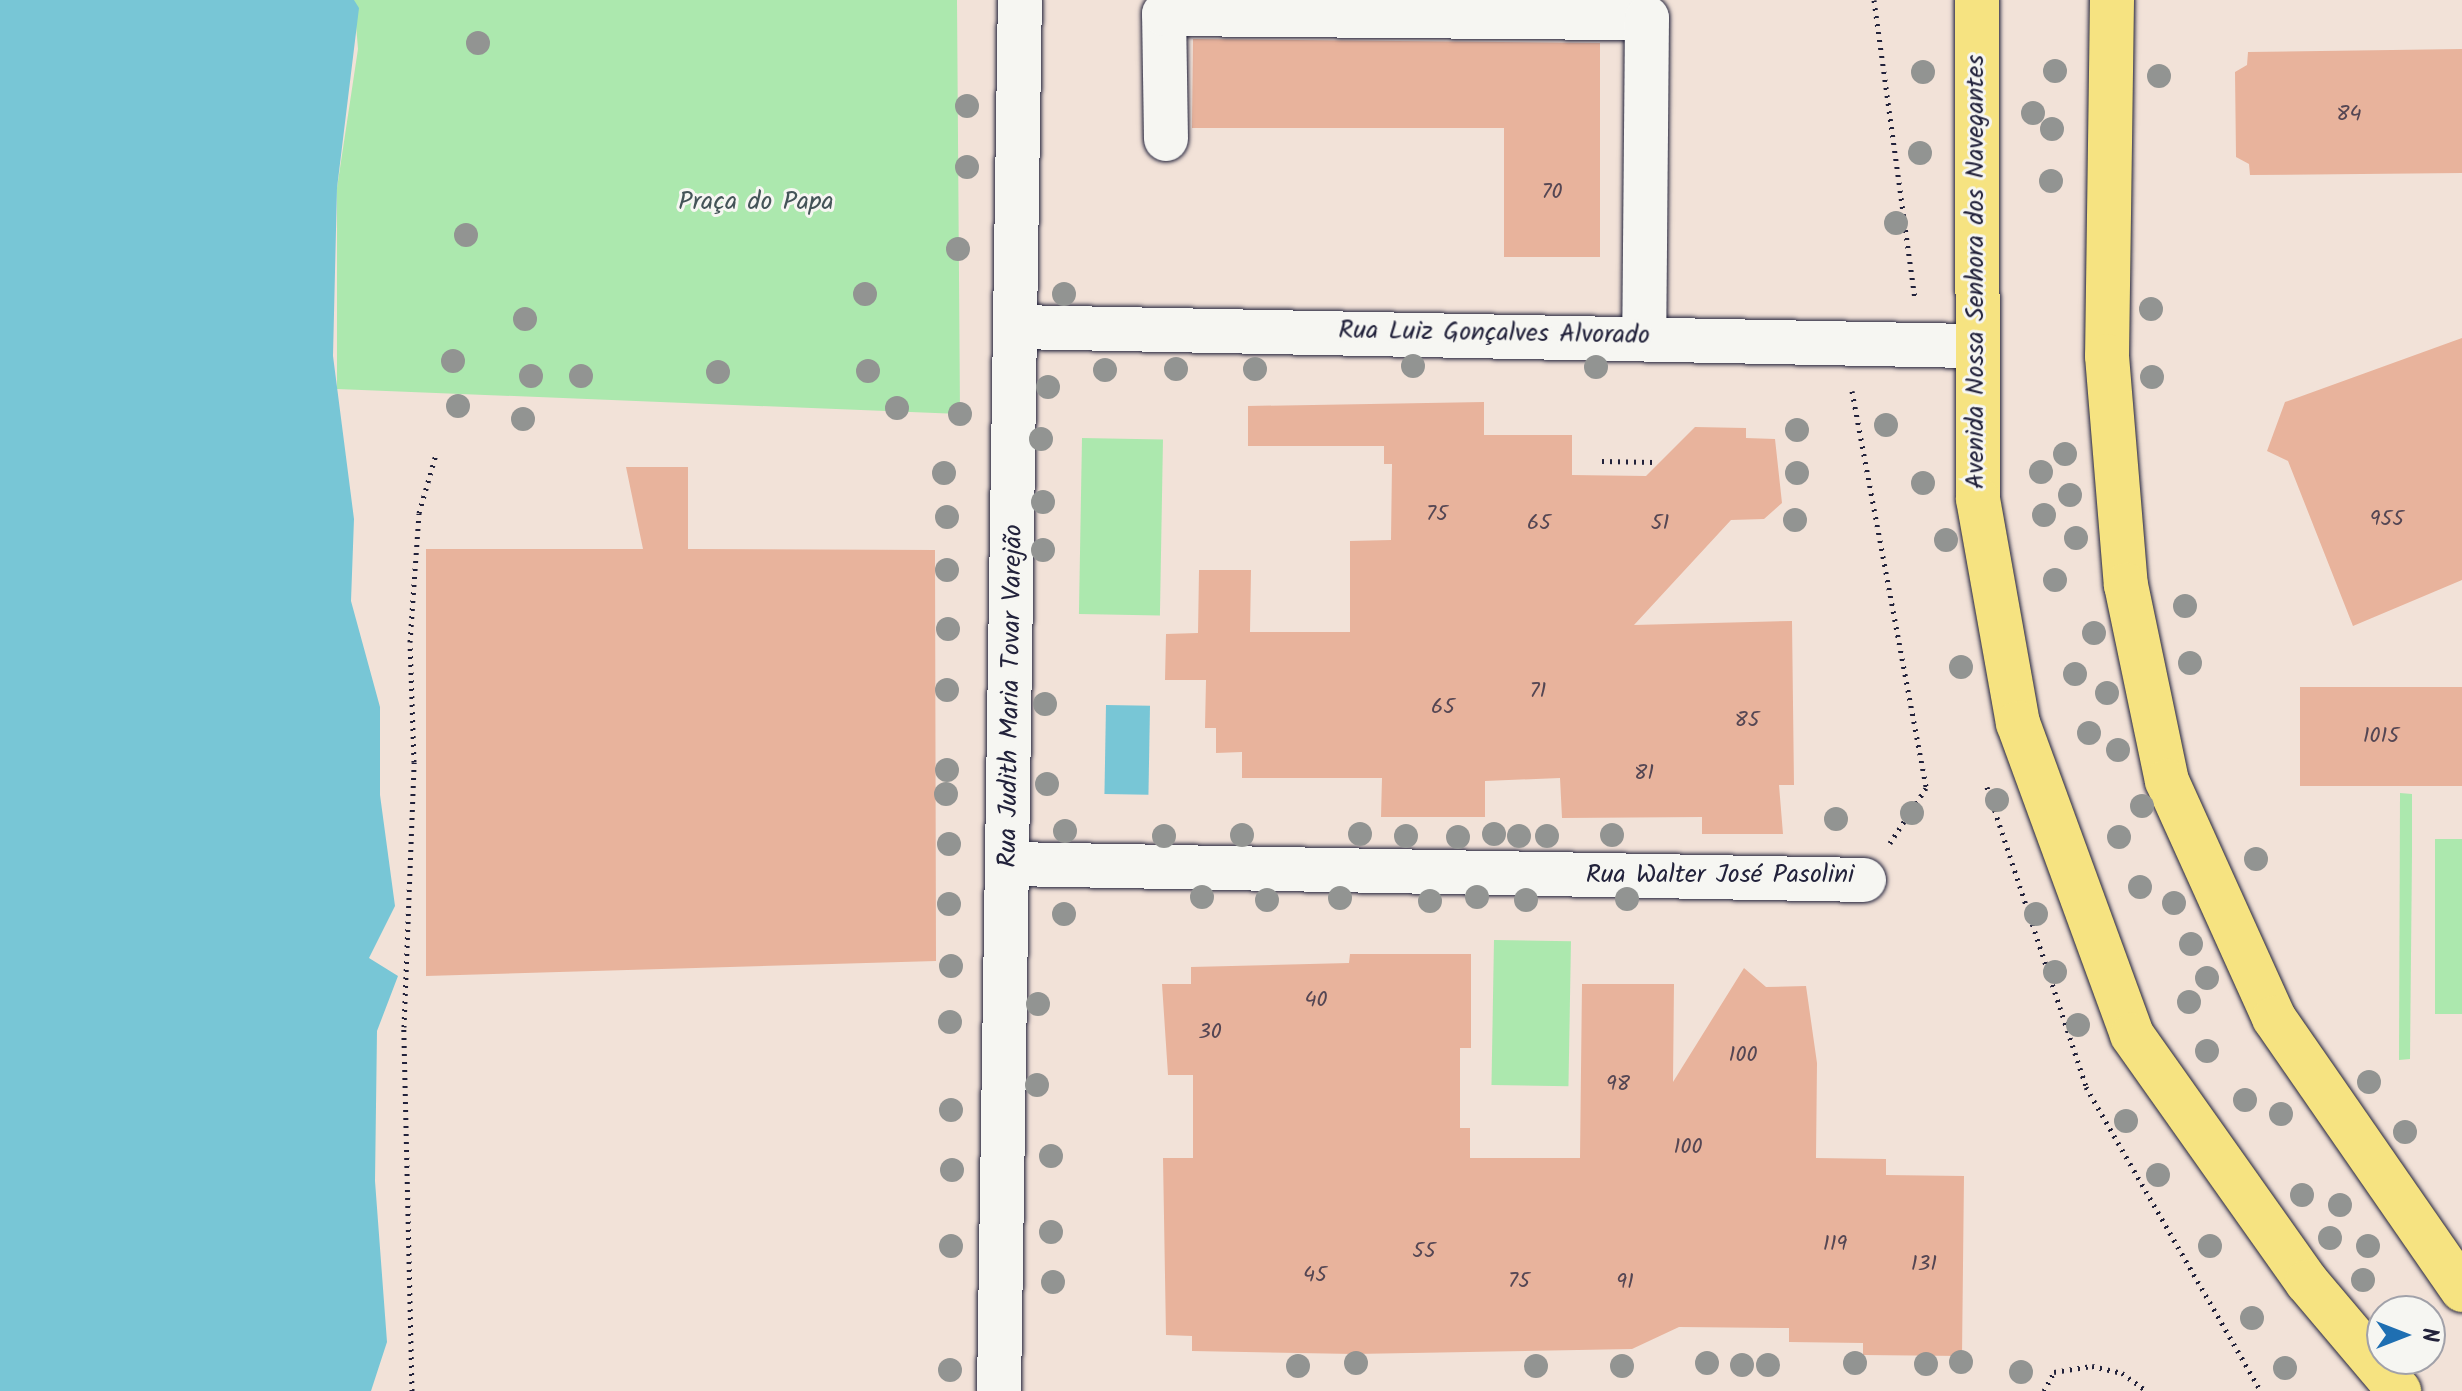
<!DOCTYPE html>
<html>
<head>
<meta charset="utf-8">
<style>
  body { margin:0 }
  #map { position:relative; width:2462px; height:1391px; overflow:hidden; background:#f2e2d8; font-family:Kalam,sans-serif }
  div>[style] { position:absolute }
  .green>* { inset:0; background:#ace8ae; transform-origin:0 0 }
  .water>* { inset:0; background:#78c6d6; transform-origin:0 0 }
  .building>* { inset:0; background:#e8b39c; transform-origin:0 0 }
  .path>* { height:5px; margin-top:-2.5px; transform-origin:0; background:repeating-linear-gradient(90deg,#22223b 0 2px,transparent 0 8px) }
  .roads { filter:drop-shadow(0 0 2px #22223b) drop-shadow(0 0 2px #22223b) }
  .minor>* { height:44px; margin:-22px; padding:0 22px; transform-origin:22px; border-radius:22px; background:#f6f6f2 }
  .major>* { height:44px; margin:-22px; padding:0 22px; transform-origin:22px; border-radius:22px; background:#f6e381 }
  .trees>* { width:24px; height:24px; margin:-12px; border-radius:50%; background:#929492 }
  span { translate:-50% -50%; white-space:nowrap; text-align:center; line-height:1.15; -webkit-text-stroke:6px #f6f6f2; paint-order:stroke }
  .number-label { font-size:22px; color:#544653 }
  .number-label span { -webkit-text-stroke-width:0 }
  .park-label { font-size:26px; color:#445458 }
  .street-label { font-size:26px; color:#22223b }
  .north { position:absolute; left:2366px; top:1295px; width:80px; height:80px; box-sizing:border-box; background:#f6f6f2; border:2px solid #a1a1a9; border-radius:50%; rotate:90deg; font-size:22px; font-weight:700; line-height:32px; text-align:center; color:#22223b }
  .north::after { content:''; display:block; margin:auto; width:28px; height:36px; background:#1f6fb2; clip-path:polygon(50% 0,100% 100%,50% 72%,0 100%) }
</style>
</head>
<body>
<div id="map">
  <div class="green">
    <i style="clip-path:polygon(354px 0,957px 0,960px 414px,337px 389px,337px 188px,358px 49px)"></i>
    <i style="left:1082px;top:438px;width:81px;height:176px;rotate:1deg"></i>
    <i style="clip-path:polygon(2400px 793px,2412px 794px,2412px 854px,2410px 1059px,2399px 1060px)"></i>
    <i style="left:2435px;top:839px;width:27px;height:175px"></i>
    <i style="left:1494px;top:940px;width:77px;height:145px;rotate:1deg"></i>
  </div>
  <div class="water">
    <i style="clip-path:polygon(0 0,354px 0,359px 8px,337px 188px,333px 356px,354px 519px,351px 601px,380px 707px,380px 795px,395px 906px,369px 958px,398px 976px,377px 1031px,375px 1181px,387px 1342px,371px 1391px,0 1391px)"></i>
    <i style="left:1106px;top:705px;width:44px;height:89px;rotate:1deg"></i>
  </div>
  <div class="building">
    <i style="clip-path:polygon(1193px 39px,1600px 43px,1600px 257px,1504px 257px,1504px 128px,1192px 128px)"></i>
    <i style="clip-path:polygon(2462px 49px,2462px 173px,2250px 175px,2249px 164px,2236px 157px,2235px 72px,2247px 65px,2248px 52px)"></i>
    <i style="clip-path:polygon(2462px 338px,2462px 580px,2353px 626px,2288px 461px,2267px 451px,2285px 402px)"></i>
    <i style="clip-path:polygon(1484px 402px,1484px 435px,1572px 435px,1572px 475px,1646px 476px,1695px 427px,1746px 428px,1746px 438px,1775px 439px,1782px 503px,1764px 519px,1731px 520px,1634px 625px,1792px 621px,1794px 785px,1779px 785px,1783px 834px,1702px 834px,1702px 817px,1562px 818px,1560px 778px,1485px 781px,1485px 817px,1381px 817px,1382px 778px,1242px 778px,1242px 752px,1216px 753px,1216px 728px,1205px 728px,1206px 680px,1165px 680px,1166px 634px,1198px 633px,1199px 570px,1251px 570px,1250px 632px,1350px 632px,1350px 541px,1391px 540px,1392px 464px,1384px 464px,1384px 446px,1248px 446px,1248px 406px)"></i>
    <i style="clip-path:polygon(626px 467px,688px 467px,688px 549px,935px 550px,936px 961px,426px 976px,426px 549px,643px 549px)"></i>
    <i style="left:2462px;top:687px;width:99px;height:162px;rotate:90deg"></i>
    <i style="clip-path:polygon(1350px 954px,1471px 954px,1471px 1048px,1460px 1048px,1460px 1128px,1470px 1128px,1470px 1158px,1580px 1158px,1582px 984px,1674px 984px,1673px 1082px,1744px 968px,1766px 987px,1806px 986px,1817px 1063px,1816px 1158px,1886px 1159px,1886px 1175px,1964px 1176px,1962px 1356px,1863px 1355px,1863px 1343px,1789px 1342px,1789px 1328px,1679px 1327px,1632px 1349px,1354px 1354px,1192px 1351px,1192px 1336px,1166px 1335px,1163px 1158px,1193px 1158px,1193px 1075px,1168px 1075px,1162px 984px,1191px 984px,1191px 967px,1349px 963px)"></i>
  </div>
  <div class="path">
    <i style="left:1874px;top:0;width:302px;rotate:82.2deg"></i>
    <i style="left:1852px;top:391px;width:404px;rotate:79.4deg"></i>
    <i style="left:1926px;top:788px;width:66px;rotate:123.2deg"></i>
    <i style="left:1602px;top:461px;width:52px;rotate:1.1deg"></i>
    <i style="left:1987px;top:787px;width:316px;rotate:71.7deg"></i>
    <i style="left:2086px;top:1087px;width:351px;rotate:60.1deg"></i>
    <i style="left:412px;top:1391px;width:364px;rotate:-91.3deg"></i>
    <i style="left:404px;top:1027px;width:265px;rotate:-87.8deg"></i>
    <i style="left:414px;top:762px;width:120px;rotate:-91.9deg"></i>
    <i style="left:410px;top:642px;width:129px;rotate:-86deg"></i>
    <i style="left:419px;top:513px;width:61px;rotate:-73.9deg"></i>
    <i style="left:2044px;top:1391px;width:21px;rotate:-62deg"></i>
    <i style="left:2054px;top:1372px;width:38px;rotate:-9deg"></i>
    <i style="left:2092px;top:1366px;width:31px;rotate:13deg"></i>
    <i style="left:2122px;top:1373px;width:31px;rotate:36deg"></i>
  </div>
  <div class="roads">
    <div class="minor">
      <i style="left:1166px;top:139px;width:125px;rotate:-90.9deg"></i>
      <i style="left:1164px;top:14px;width:483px;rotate:0.5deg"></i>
      <i style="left:1647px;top:18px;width:318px;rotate:90.5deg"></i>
      <i style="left:1016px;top:327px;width:956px;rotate:1.14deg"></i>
      <i style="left:1010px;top:864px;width:854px;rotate:1.07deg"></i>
      <i style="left:999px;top:1391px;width:1391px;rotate:-89.14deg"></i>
    </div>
    <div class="major">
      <i style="left:1977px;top:0;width:499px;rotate:89.9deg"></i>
      <i style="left:1978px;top:499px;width:228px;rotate:79.9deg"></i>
      <i style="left:2018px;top:723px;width:332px;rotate:69.9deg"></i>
      <i style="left:2132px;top:1035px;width:303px;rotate:54.7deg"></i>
      <i style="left:2307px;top:1282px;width:143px;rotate:49.8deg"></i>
      <i style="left:2112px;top:0;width:356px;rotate:90.8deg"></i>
      <i style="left:2107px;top:356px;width:230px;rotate:85.3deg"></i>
      <i style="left:2126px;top:585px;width:200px;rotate:78.2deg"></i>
      <i style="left:2167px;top:781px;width:260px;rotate:65.7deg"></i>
      <i style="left:2274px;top:1018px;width:331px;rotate:55.3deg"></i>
    </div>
  </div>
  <div class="trees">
    <i style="left:478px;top:43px"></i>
    <i style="left:2055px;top:71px"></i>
    <i style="left:1923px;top:72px"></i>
    <i style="left:2159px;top:76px"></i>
    <i style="left:967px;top:106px"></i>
    <i style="left:2033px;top:113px"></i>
    <i style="left:2052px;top:129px"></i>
    <i style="left:1920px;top:153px"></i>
    <i style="left:967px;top:167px"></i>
    <i style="left:2051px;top:181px"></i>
    <i style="left:1896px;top:223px"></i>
    <i style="left:466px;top:235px"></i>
    <i style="left:958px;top:249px"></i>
    <i style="left:865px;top:294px"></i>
    <i style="left:1064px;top:294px"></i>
    <i style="left:2151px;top:309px"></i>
    <i style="left:525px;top:319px"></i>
    <i style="left:453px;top:361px"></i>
    <i style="left:1413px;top:366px"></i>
    <i style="left:1596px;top:367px"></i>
    <i style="left:1176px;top:369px"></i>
    <i style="left:1255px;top:369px"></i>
    <i style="left:1105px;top:370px"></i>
    <i style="left:868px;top:371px"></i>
    <i style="left:718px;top:372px"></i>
    <i style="left:531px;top:376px"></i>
    <i style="left:581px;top:376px"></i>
    <i style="left:2152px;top:377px"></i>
    <i style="left:1048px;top:387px"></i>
    <i style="left:458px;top:406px"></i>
    <i style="left:897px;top:408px"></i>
    <i style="left:960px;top:414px"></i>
    <i style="left:523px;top:419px"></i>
    <i style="left:1886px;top:425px"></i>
    <i style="left:1797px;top:430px"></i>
    <i style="left:1041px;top:439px"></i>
    <i style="left:2065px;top:454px"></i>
    <i style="left:2041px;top:472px"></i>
    <i style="left:944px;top:473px"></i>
    <i style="left:1797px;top:473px"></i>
    <i style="left:1923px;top:483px"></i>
    <i style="left:2070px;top:495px"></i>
    <i style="left:1043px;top:502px"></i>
    <i style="left:2044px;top:515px"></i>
    <i style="left:947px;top:517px"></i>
    <i style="left:1795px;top:520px"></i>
    <i style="left:2076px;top:538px"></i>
    <i style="left:1946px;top:540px"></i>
    <i style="left:1043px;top:550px"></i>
    <i style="left:947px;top:570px"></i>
    <i style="left:2055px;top:580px"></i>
    <i style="left:2185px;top:606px"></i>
    <i style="left:948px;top:629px"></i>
    <i style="left:2094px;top:633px"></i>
    <i style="left:2190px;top:663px"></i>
    <i style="left:1961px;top:667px"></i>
    <i style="left:2075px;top:674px"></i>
    <i style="left:947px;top:690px"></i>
    <i style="left:2107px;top:693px"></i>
    <i style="left:1045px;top:704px"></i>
    <i style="left:2089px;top:733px"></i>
    <i style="left:2118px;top:750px"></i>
    <i style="left:947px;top:770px"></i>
    <i style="left:1047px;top:784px"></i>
    <i style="left:946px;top:794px"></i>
    <i style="left:1997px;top:800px"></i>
    <i style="left:2142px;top:806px"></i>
    <i style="left:1912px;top:813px"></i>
    <i style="left:1836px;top:819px"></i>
    <i style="left:1065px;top:831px"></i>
    <i style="left:1360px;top:834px"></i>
    <i style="left:1494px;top:834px"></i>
    <i style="left:1242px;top:835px"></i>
    <i style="left:1612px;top:835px"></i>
    <i style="left:1164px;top:836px"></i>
    <i style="left:1406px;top:836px"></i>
    <i style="left:1519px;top:836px"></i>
    <i style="left:1547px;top:836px"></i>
    <i style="left:1458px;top:837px"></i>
    <i style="left:2119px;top:837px"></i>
    <i style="left:949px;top:844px"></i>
    <i style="left:2256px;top:859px"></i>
    <i style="left:2140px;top:887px"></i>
    <i style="left:1202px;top:897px"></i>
    <i style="left:1477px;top:897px"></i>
    <i style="left:1340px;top:898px"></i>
    <i style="left:1627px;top:899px"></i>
    <i style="left:1267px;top:900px"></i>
    <i style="left:1526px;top:900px"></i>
    <i style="left:1430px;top:901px"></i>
    <i style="left:2174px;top:903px"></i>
    <i style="left:949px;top:904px"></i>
    <i style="left:1064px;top:914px"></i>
    <i style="left:2036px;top:914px"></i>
    <i style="left:2191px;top:944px"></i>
    <i style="left:951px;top:966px"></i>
    <i style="left:2055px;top:972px"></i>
    <i style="left:2207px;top:978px"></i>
    <i style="left:2189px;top:1002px"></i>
    <i style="left:1038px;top:1004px"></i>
    <i style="left:950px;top:1022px"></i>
    <i style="left:2078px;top:1025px"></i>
    <i style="left:2207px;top:1051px"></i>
    <i style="left:2369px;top:1082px"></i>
    <i style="left:1037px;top:1085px"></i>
    <i style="left:2245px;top:1100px"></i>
    <i style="left:951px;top:1110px"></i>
    <i style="left:2281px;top:1114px"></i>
    <i style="left:2126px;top:1121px"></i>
    <i style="left:2405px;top:1132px"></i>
    <i style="left:1051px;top:1156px"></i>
    <i style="left:952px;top:1170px"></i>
    <i style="left:2158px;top:1175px"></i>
    <i style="left:2302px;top:1195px"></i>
    <i style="left:2340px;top:1205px"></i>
    <i style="left:1051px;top:1232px"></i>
    <i style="left:2330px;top:1238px"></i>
    <i style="left:951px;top:1246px"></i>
    <i style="left:2210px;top:1246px"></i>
    <i style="left:2368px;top:1246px"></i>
    <i style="left:2363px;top:1280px"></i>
    <i style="left:1053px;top:1282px"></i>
    <i style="left:2252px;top:1318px"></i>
    <i style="left:1961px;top:1362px"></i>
    <i style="left:1356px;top:1363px"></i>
    <i style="left:1707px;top:1363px"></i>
    <i style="left:1855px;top:1363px"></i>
    <i style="left:1926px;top:1364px"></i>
    <i style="left:1742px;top:1365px"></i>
    <i style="left:1768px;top:1365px"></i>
    <i style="left:1298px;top:1366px"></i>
    <i style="left:1536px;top:1366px"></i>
    <i style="left:1622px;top:1366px"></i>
    <i style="left:2285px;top:1368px"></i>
    <i style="left:950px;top:1370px"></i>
    <i style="left:2021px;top:1372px"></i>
  </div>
  <div class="number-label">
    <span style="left:2349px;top:115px">84</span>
    <span style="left:1552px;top:193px">70</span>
    <span style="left:1437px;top:515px">75</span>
    <span style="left:2387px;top:520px">955</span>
    <span style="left:1539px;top:524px">65</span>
    <span style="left:1660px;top:524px">51</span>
    <span style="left:1538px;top:692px">71</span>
    <span style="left:1443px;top:708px">65</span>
    <span style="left:1747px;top:721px">85</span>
    <span style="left:2381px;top:737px">1015</span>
    <span style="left:1644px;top:774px">81</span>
    <span style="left:1316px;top:1001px">40</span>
    <span style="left:1210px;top:1033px">30</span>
    <span style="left:1743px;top:1056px">100</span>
    <span style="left:1618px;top:1085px">98</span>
    <span style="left:1688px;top:1148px">100</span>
    <span style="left:1835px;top:1245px">119</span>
    <span style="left:1424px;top:1252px">55</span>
    <span style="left:1924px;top:1265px">131</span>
    <span style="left:1315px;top:1276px">45</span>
    <span style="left:1519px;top:1282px">75</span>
    <span style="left:1625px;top:1283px">91</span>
  </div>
  <div class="park-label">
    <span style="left:756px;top:203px">Praça do Papa</span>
  </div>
  <div class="street-label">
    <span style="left:1977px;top:272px;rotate:-90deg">Avenida Nossa Senhora dos Navegantes</span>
    <span style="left:1494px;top:334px;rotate:1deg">Rua Luiz Gonçalves Alvorado</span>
    <span style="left:1012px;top:696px;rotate:-89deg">Rua Judith Maria Tovar Varejão</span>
    <span style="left:1720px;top:876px">Rua Walter José Pasolini</span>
  </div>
  <div class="north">N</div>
</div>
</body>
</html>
